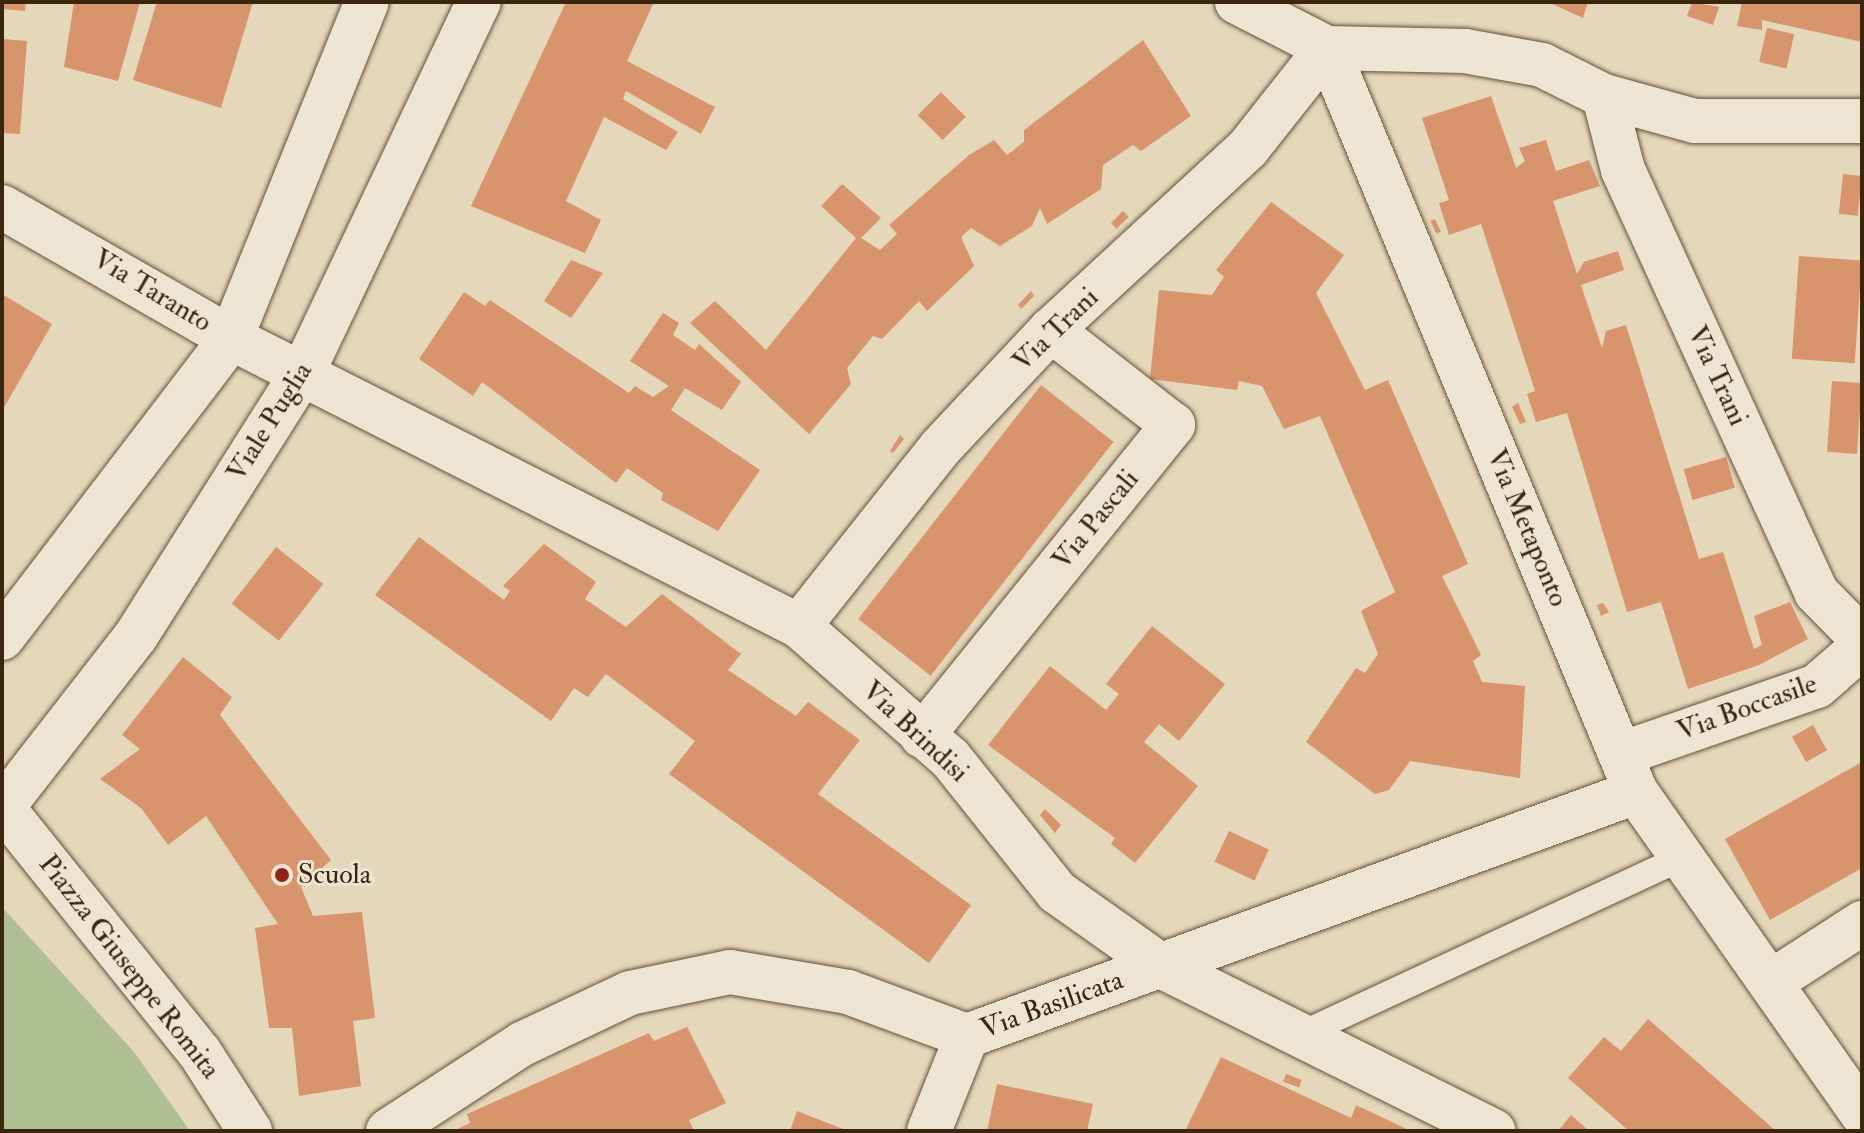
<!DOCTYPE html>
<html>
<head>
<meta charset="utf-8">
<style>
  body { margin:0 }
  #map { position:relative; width:1864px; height:1133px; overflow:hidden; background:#e4d7ba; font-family:"IM FELL Double Pica",serif }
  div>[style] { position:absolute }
  .green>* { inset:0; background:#b0bf93 }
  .building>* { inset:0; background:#d7946d; transform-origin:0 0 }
  .roads { filter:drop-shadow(0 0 2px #64523a) drop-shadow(0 0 2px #64523a) }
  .lane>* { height:26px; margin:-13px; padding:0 13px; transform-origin:13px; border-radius:13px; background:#ede5d2 }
  .street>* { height:44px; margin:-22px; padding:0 22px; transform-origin:22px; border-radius:22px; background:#ede5d2 }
  .dots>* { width:22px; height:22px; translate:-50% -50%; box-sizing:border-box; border:4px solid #ede5d2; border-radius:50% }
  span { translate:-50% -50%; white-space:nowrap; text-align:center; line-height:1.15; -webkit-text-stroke:6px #ede5d2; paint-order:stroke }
  .street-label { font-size:28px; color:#3a250f }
  .poi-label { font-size:28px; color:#3a250f }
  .left { translate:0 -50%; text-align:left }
  .frame { position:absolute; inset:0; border:4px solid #3a250f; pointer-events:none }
</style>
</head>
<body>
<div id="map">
  <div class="green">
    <i style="clip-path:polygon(2px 907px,134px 1052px,190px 1131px,2px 1131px)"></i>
  </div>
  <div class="building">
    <i style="clip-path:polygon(2px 2px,26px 2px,25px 11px,2px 9px)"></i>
    <i style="clip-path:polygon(74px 2px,140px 2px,118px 81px,64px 67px)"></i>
    <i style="clip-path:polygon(157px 2px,253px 2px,221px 108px,133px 80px)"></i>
    <i style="clip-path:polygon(566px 2px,654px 2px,627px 61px,715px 107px,701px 134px,626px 91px,623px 99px,678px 132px,666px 150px,604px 117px,566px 201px,601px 220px,585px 253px,471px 206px)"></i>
    <i style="clip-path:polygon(1548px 2px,1588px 2px,1583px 18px)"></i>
    <i style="clip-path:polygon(1692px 2px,1719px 7px,1713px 25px,1687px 16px)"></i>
    <i style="clip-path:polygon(1742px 2px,1862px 2px,1862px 42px,1762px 20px,1762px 30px,1737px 26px)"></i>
    <i style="left:1767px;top:28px;width:28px;height:35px;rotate:13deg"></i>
    <i style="clip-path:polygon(2px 39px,27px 41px,20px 134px,2px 133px)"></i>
    <i style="clip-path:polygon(1143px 40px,1191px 116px,1141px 151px,1133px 145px,1103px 165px,1101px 189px,1047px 224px,1040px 208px,1032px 226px,1000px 246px,971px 228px,961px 237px,974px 266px,927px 311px,919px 301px,882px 339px,873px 336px,847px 368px,851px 384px,809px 434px,690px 323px,715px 301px,766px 350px,856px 238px,821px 206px,842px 184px,881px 218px,861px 238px,880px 250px,897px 234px,889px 225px,969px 155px,994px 140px,1007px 155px,1024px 142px,1024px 130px)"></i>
    <i style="left:941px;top:92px;width:35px;height:33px;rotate:45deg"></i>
    <i style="clip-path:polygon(1491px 96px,1516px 168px,1525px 161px,1519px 148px,1546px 140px,1556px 171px,1589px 160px,1600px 186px,1553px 201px,1577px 274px,1584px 262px,1618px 251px,1624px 270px,1581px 285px,1602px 348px,1606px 331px,1626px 325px,1699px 559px,1723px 552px,1754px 649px,1762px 645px,1754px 616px,1790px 602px,1808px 639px,1759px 665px,1688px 689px,1661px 602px,1627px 612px,1567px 413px,1536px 422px,1527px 394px,1535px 391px,1481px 224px,1449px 235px,1439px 203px,1449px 200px,1422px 118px)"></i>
    <i style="left:1843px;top:174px;width:19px;height:40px;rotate:6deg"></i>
    <i style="clip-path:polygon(1271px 202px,1344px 255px,1316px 293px,1365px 390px,1388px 380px,1468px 564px,1442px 576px,1481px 655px,1473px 661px,1482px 682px,1525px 686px,1520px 778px,1410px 761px,1389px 790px,1375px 794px,1306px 742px,1356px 668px,1365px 673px,1378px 654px,1361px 611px,1395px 592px,1320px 416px,1284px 429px,1262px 386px,1239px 381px,1237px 390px,1150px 379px,1159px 290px,1212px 295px,1224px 277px,1216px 270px)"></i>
    <i style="left:1123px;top:211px;width:8px;height:17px;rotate:45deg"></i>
    <i style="left:1435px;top:219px;width:14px;height:5px;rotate:65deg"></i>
    <i style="left:1799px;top:256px;width:63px;height:103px;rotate:4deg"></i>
    <i style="clip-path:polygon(571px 260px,603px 273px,571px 318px,544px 301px)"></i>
    <i style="clip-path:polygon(1031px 291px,1034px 296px,1021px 309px,1018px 305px)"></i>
    <i style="clip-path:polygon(464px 292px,485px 306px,490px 300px,629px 393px,635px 386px,653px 397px,669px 386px,630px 361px,663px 313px,679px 323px,673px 335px,695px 350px,699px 344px,741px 382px,722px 410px,685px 388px,671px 410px,760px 470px,718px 531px,661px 500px,663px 493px,627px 468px,616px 483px,482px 382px,473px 396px,419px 359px)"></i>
    <i style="clip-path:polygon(2px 294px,52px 324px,2px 411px)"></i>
    <i style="left:1832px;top:381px;width:30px;height:71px;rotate:4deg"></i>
    <i style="left:1041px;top:385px;width:92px;height:297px;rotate:38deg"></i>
    <i style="clip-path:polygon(1518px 403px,1526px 422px,1520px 424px,1512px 407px)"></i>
    <i style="clip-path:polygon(900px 435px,904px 439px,893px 453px,890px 451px)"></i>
    <i style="left:1726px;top:457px;width:32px;height:44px;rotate:74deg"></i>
    <i style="clip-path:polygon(419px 537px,504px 600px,510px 591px,503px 586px,544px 544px,596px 582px,585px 599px,626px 627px,662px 594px,741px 654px,728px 670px,796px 716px,808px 702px,860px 740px,818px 794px,971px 905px,929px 963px,669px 774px,695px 741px,606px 674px,588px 697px,574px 688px,551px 721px,375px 595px)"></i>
    <i style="left:276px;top:547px;width:60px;height:72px;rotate:38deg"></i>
    <i style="clip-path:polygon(1603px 603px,1609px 612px,1601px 616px,1597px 605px)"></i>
    <i style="clip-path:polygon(1152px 626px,1225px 684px,1179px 741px,1159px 724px,1144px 742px,1198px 786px,1135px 863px,1111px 844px,1115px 838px,988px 745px,1050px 666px,1106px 710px,1119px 694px,1106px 684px)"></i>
    <i style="clip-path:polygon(183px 657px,232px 697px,220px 715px,331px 860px,301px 887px,313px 916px,362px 912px,375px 1018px,353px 1021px,361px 1086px,299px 1096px,292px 1028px,269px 1028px,255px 928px,278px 924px,206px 816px,168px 845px,141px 808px,100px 779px,140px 749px,122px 735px)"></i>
    <i style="left:1813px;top:725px;width:29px;height:24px;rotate:61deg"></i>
    <i style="clip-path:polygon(1862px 762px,1862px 868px,1770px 920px,1725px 839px)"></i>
    <i style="clip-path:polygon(1045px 809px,1061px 825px,1055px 833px,1040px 815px)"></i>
    <i style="left:1229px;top:831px;width:44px;height:34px;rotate:25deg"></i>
    <i style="clip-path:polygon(1648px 1019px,1776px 1131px,1629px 1131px,1568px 1078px,1604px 1037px,1621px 1051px)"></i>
    <i style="clip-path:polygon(687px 1027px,726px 1103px,689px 1120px,694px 1131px,453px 1131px,470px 1123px,467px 1114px,649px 1033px,654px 1041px)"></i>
    <i style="clip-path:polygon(1221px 1057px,1351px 1118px,1356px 1105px,1411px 1131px,1185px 1131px)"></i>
    <i style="left:1286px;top:1074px;width:17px;height:8px;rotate:21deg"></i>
    <i style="clip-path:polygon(997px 1084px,1093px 1104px,1087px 1131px,987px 1131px)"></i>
    <i style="clip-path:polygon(797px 1111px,848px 1131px,790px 1131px)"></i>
    <i style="clip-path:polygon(1571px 1115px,1589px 1131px,1558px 1131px)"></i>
  </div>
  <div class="roads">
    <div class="lane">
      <i style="left:1302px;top:1034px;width:420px;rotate:-24.9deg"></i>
    </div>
    <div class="street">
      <i style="left:1237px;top:2px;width:101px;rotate:27.1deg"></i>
      <i style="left:1327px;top:48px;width:138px;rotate:1.2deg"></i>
      <i style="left:1465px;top:51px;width:78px;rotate:10.3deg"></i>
      <i style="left:1542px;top:65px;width:69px;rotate:26.6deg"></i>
      <i style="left:1604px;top:96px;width:94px;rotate:15.4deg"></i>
      <i style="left:1695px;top:121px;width:167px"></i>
      <i style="left:1604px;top:96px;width:76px;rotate:75.6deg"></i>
      <i style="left:1623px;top:170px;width:464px;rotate:65.4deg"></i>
      <i style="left:1816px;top:592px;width:66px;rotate:45.6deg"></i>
      <i style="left:2px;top:207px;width:264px;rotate:29.8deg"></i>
      <i style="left:231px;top:338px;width:637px;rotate:26.89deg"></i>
      <i style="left:799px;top:626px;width:201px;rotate:41.2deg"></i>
      <i style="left:950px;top:758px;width:171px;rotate:51.4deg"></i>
      <i style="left:1057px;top:892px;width:130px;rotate:35.3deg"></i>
      <i style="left:1163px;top:967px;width:369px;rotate:26.4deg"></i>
      <i style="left:799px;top:626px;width:227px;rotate:-51.6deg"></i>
      <i style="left:940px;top:448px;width:162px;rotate:-46.8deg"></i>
      <i style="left:1051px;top:330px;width:268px;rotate:-42.7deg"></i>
      <i style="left:1248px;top:148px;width:127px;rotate:-51.7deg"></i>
      <i style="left:1327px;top:48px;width:806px;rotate:67.45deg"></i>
      <i style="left:1636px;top:792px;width:393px;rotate:54.9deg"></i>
      <i style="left:2px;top:638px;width:377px;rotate:-52.6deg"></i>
      <i style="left:231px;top:338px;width:362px;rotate:-68deg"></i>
      <i style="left:922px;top:736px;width:400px;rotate:-51.1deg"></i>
      <i style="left:1173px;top:425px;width:155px;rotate:-142.1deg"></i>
      <i style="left:1621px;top:754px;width:207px;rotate:-19.1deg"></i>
      <i style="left:1817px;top:686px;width:60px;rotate:-40.9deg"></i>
      <i style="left:2px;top:808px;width:218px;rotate:-52.1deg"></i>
      <i style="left:136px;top:636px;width:312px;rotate:-57.7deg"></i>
      <i style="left:303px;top:372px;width:410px;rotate:-64.6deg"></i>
      <i style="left:3px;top:808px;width:314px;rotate:51.2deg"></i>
      <i style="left:200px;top:1053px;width:93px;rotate:57.3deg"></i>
      <i style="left:1774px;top:980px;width:105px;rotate:-32.9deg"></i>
      <i style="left:388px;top:1131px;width:160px;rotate:-33deg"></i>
      <i style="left:522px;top:1044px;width:119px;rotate:-25.3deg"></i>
      <i style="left:630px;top:993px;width:102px;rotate:-11.9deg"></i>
      <i style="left:730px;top:972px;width:120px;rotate:9.6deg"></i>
      <i style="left:848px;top:992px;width:127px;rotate:20.3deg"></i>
      <i style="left:967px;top:1036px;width:712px;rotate:-20.04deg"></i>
      <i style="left:929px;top:1131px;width:102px;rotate:-68.2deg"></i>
    </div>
  </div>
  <div class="dots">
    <i style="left:282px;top:875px;background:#8f2418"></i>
  </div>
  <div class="street-label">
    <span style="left:152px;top:291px;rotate:31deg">Via Taranto</span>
    <span style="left:1056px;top:330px;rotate:-44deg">Via Trani</span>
    <span style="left:1717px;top:376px;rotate:65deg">Via Trani</span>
    <span style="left:270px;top:422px;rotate:-58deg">Viale Puglia</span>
    <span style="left:1096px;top:520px;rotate:-51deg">Via Pascali</span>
    <span style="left:1527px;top:528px;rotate:67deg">Via Metaponto</span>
    <span style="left:1747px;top:708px;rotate:-20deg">Via Boccasile</span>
    <span style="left:915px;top:732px;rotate:43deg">Via Brindisi</span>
    <span style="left:129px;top:967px;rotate:52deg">Piazza Giuseppe Romita</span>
    <span style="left:1052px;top:1005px;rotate:-20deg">Via Basilicata</span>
  </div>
  <div class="poi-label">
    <span class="left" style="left:298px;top:875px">Scuola</span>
  </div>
  <div class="frame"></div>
</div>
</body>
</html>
